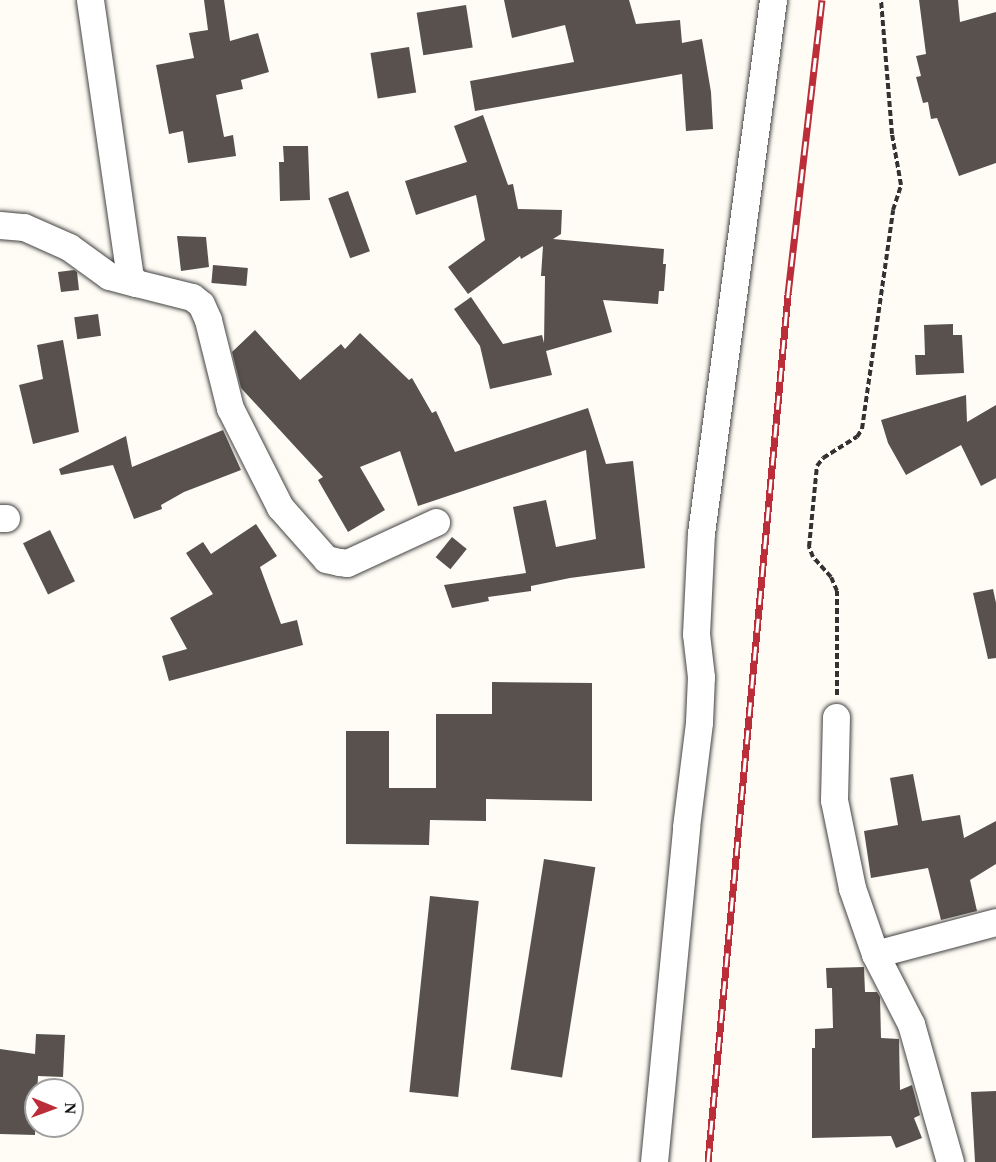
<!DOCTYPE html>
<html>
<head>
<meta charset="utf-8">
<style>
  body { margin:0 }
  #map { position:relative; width:996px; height:1162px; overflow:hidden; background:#fefcf4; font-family:Georgia,serif }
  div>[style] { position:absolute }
  .building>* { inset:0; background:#58514d; transform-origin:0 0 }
  .path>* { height:4px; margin-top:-2px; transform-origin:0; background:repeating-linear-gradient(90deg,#323232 0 6px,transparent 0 9px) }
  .roads { filter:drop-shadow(0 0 2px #434343) drop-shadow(0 0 2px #434343) }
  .street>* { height:27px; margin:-13.5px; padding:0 13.5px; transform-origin:13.5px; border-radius:13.5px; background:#fff }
  .rail>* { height:7px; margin-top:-3.5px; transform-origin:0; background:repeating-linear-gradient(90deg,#fff 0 14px,#bb2d38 0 28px); box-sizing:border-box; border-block:2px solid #bb2d38 }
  span { translate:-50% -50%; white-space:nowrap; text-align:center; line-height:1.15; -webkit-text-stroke:6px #fff; paint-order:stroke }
  .north { position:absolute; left:24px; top:1078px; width:60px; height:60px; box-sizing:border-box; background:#fff; border:2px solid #9f9f9f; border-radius:50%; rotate:91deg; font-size:16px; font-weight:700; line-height:24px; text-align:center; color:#101010 }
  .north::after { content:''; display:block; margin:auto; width:21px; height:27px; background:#bb2d38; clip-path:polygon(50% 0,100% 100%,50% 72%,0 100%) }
</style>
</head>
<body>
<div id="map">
  <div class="building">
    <i style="clip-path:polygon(204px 0,224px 0,230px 41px,258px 33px,269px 72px,241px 80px,243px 89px,216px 95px,224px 137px,233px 135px,236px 156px,188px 163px,183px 131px,169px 134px,156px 65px,194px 58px,189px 33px,208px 30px)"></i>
    <i style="clip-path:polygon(504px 0,629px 0,636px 24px,680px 20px,682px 43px,702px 39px,711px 92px,713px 129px,686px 131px,682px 74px,475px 111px,470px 81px,574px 62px,565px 25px,512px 38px)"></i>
    <i style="clip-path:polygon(919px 0,958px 0,960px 22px,996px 12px,996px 163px,959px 176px,937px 118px,931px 119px,928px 102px,923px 103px,916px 77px,921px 76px,916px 56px,926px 54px)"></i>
    <i style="left:466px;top:5px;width:43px;height:50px;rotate:81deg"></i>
    <i style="left:409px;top:47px;width:46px;height:39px;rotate:81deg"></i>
    <i style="clip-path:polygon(483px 115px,508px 185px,513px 184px,518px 209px,562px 210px,561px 234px,553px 239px,664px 249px,663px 264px,666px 264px,664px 291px,659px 291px,658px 304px,603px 300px,612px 332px,546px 351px,552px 375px,490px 389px,480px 346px,454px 309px,471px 297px,503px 344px,542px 335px,544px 343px,545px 276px,541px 276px,543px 246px,521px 259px,520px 256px,468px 294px,448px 267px,485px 240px,476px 195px,416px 215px,405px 181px,467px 162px,454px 126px)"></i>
    <i style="clip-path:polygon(283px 146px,308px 146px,310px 200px,280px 201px,279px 162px,284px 162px)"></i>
    <i style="left:348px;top:191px;width:64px;height:21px;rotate:70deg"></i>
    <i style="clip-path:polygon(177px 236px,206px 237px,209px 267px,181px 271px)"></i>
    <i style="left:213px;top:265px;width:35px;height:18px;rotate:5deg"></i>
    <i style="clip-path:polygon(74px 270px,77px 272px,79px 290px,61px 292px,58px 272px)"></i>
    <i style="left:98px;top:314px;width:22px;height:24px;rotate:82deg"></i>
    <i style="clip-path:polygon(953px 324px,953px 335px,962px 335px,964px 373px,916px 375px,915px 355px,925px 355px,924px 325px)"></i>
    <i style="clip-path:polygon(255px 330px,300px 380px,341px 344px,345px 349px,360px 333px,409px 380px,412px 378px,432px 413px,436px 411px,455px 452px,588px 408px,606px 464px,633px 461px,645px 568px,570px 578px,531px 586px,531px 591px,488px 597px,489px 601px,452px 608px,444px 585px,526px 573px,513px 507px,546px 500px,556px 547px,596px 539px,586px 450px,418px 506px,400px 451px,360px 467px,385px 510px,348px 532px,318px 480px,323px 477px,241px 388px,232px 352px)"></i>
    <i style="clip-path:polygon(63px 340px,79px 432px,33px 444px,19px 385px,43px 379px,37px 345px)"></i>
    <i style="clip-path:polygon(966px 395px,967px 422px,996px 405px,996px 478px,981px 486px,961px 445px,906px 475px,888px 443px,881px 420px)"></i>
    <i style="clip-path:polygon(223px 430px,241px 470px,184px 492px,161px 505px,162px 509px,134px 519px,113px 465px,61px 475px,59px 469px,126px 436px,132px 467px)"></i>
    <i style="clip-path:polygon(256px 524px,277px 556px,260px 567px,281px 624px,297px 620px,303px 645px,169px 681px,162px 656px,187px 649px,170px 618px,213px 594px,186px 553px,203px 542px,211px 554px)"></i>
    <i style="left:50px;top:530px;width:57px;height:30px;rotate:64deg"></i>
    <i style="left:452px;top:537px;width:19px;height:26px;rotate:39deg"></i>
    <i style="clip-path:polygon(993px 589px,996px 603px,996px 658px,988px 659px,973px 593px)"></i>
    <i style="clip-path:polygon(492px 682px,592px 683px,592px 801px,486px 799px,486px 821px,430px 820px,429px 845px,346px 844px,346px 731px,389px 731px,389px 788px,436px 788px,436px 714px,492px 714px)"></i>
    <i style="clip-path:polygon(913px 774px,922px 821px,960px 815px,964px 838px,996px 821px,996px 864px,970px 880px,977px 911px,941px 920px,928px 868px,871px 878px,864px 831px,898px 825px,890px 778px)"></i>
    <i style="left:544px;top:859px;width:52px;height:213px;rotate:9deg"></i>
    <i style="left:430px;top:896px;width:49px;height:197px;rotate:6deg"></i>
    <i style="clip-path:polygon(864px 967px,865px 992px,877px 992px,880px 997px,881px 1038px,899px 1039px,900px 1090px,912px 1085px,920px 1115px,914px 1118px,922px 1138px,896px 1148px,891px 1136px,812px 1138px,812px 1048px,815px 1048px,815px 1029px,833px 1028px,832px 988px,827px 988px,826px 968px)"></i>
    <i style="clip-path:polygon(36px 1034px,65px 1035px,63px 1077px,38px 1076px,35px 1135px,0 1134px,0 1049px,35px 1054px)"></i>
    <i style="clip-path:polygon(996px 1091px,996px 1162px,975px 1162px,971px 1092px)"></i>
  </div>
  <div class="path">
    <i style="left:837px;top:695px;width:104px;rotate:-90deg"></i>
    <i style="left:837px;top:591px;width:15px;rotate:-113deg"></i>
    <i style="left:831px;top:577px;width:27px;rotate:-132deg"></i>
    <i style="left:813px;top:557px;width:11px;rotate:-112deg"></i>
    <i style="left:809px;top:547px;width:81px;rotate:-84.4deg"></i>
    <i style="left:817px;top:466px;width:10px;rotate:-53deg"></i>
    <i style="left:823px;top:458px;width:40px;rotate:-32deg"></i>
    <i style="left:857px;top:437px;width:9px;rotate:-58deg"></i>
    <i style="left:862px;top:429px;width:221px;rotate:-81.9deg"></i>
    <i style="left:893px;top:210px;width:26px;rotate:-72deg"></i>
    <i style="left:901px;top:185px;width:52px;rotate:-100deg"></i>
    <i style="left:892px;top:134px;width:134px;rotate:-94.7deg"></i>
  </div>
  <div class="roads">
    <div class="street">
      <i style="left:90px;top:0;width:279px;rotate:81.8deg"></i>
      <i style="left:130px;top:276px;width:9px;rotate:49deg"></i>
      <i style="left:136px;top:283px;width:58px;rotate:14deg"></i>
      <i style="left:192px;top:297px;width:11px;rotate:38deg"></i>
      <i style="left:201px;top:304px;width:17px;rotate:66deg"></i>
      <i style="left:208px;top:320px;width:91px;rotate:76deg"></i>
      <i style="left:230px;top:408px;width:111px;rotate:63.2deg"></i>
      <i style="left:280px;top:507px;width:69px;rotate:48.5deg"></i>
      <i style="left:326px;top:559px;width:13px;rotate:13deg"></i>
      <i style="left:339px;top:562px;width:8px;rotate:7deg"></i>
      <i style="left:347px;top:563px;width:98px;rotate:-24.7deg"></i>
      <i style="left:0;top:225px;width:24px;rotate:5deg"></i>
      <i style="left:24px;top:227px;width:49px;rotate:24deg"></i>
      <i style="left:69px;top:247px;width:49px;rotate:35.9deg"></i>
      <i style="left:109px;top:276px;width:28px;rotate:15deg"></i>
      <i style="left:0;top:518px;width:6px"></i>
      <i style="left:836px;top:717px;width:83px;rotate:91.4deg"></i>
      <i style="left:834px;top:800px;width:90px;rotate:78.4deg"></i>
      <i style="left:852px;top:888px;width:70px;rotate:70.8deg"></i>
      <i style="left:875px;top:954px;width:79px;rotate:62.8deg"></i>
      <i style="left:911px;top:1024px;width:143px;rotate:74.2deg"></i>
      <i style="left:875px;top:954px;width:125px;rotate:-14.8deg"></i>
      <i style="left:654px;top:1162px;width:337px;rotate:-84.5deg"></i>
      <i style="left:686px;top:827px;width:106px;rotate:-82.9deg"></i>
      <i style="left:699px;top:722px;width:45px;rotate:-87.5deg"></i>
      <i style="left:701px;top:677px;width:43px;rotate:-96.6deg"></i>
      <i style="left:696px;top:634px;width:101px;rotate:-87.2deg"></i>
      <i style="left:701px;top:533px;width:538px;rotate:-82.31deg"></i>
    </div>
  </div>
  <div class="rail">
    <i style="left:708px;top:1162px;width:872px;rotate:-84.73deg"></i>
    <i style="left:788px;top:294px;width:296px;rotate:-83.4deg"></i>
  </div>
  <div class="north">N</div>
</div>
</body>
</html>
